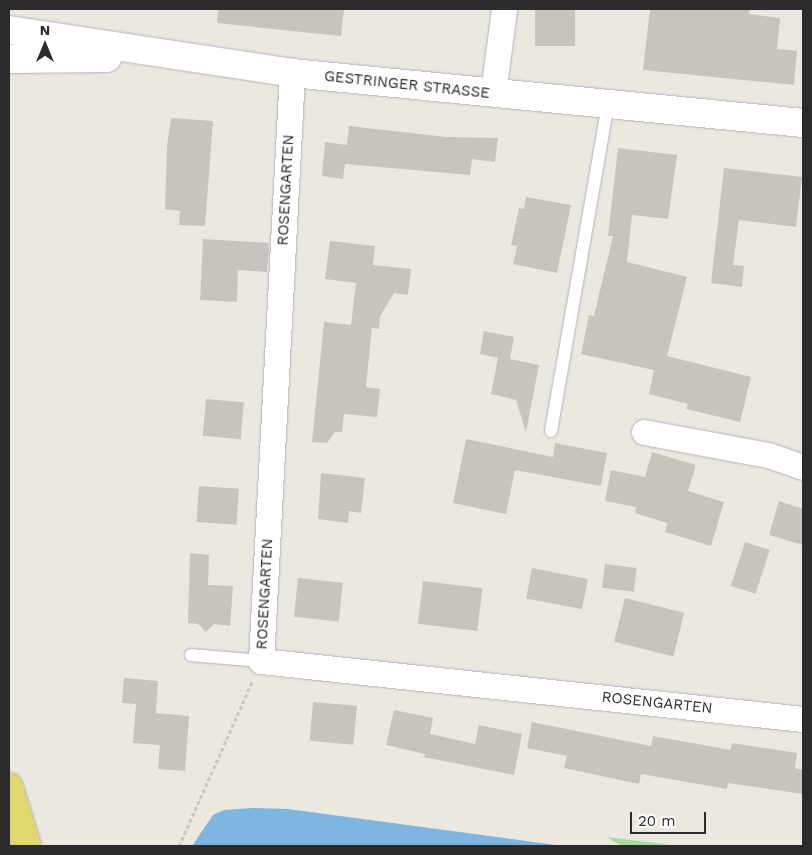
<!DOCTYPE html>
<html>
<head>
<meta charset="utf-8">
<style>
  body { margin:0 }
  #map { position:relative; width:812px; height:855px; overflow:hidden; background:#ebe8df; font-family:"Work Sans",sans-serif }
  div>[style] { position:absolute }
  .green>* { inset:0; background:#acdba2 }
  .water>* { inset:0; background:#7fb6e0 }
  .building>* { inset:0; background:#c7c4be; transform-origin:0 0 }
  .path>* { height:3px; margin-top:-1.5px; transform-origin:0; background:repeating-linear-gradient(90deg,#c8c8c8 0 4px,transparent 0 6.5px) }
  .roads { filter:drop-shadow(0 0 1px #b2b3bd) drop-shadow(0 0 1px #b2b3bd) }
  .service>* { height:12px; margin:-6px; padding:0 6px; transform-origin:6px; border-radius:6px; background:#fff }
  .minor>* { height:25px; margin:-12.5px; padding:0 12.5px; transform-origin:12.5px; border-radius:12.5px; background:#fff }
  .secondary>* { height:28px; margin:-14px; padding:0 14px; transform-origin:14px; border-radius:14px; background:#fff }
  .primary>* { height:28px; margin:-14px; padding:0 14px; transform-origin:14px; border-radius:14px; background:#e0d86f }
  span { translate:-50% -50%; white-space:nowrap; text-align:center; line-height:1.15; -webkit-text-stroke:4px #fff; paint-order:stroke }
  .street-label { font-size:15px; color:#2b2b2b }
  .frame { position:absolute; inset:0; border:10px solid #2b2b2b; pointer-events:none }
  .north { position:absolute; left:20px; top:20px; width:50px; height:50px; -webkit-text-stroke:4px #fff; paint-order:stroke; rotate:0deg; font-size:14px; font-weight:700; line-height:20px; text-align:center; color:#2b2b2b }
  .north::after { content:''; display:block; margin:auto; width:18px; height:22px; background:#2b2b2b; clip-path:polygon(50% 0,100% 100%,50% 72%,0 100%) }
  .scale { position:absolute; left:630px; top:812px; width:76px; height:22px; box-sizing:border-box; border:2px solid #2b2b2b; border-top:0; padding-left:6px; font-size:15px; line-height:18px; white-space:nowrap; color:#2b2b2b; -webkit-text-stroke:4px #fff; paint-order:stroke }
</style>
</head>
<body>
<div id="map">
  <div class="green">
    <i style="clip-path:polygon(607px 837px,680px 846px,621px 846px)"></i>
  </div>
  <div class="water">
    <i style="clip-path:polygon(252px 808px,288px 809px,563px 846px,192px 846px,213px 815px,224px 810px)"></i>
  </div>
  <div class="building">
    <i style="clip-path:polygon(218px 9px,344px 9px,341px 36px,217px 23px)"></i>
    <i style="left:535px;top:9px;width:40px;height:37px"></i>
    <i style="clip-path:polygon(650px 9px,750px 9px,749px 14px,780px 18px,777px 49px,797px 51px,794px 85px,643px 70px)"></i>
    <i style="clip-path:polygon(171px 118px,213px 121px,205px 226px,179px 225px,180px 211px,165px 209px,167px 146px)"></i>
    <i style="clip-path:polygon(349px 126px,447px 137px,498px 138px,495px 162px,472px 159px,470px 175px,345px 164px,343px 179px,322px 176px,325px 142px,347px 145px)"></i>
    <i style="clip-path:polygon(618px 148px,677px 155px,668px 219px,632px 215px,627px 262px,687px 277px,667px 356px,751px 377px,740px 422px,686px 409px,688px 404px,649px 394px,654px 370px,581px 354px,589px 315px,594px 316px,613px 236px,608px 236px)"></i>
    <i style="clip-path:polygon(724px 168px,802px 177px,796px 227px,739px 220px,733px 265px,744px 266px,742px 287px,711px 283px)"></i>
    <i style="clip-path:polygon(526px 197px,571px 205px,557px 273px,513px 264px,517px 246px,511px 245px,519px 208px,524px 209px)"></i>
    <i style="clip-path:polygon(203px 239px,269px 243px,267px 272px,238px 270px,237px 302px,200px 300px)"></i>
    <i style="clip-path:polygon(330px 241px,375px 246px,373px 265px,411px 269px,408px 295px,394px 293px,380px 316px,379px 329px,372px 328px,366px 387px,380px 389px,377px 417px,344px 414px,342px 432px,335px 432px,327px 443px,312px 442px,324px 322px,351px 325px,356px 283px,325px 279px)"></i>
    <i style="clip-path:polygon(484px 331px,514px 337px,510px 359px,539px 365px,526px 432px,516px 400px,491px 394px,498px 358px,480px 354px)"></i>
    <i style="left:206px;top:399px;width:38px;height:37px;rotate:5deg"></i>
    <i style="clip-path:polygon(466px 439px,553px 457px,555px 443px,607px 453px,601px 486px,515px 470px,506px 514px,453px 503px)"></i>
    <i style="clip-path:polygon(652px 452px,696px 465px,688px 491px,724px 502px,711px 546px,665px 532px,667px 523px,635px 513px,636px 507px,605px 501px,611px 470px,645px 477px)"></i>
    <i style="clip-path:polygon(321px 473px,365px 478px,361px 513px,349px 511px,348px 523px,318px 519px)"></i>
    <i style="left:199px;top:486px;width:40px;height:36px;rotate:4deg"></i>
    <i style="clip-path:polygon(779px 501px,803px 509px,803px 545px,769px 535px)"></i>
    <i style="left:745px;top:542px;width:26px;height:46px;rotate:18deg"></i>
    <i style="clip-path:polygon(190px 553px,209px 555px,208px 585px,233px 586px,230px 626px,214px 624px,206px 632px,198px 624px,188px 623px)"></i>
    <i style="left:605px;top:564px;width:32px;height:24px;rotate:7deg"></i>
    <i style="left:532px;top:568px;width:57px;height:31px;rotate:11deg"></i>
    <i style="left:298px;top:578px;width:45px;height:39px;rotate:6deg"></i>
    <i style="left:423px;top:581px;width:60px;height:43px;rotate:7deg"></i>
    <i style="left:625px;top:598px;width:61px;height:45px;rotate:14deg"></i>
    <i style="clip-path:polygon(124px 678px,158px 681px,156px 713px,189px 716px,185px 771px,158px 769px,160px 745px,133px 743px,136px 704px,122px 703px)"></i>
    <i style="left:313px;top:702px;width:44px;height:39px;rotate:5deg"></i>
    <i style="clip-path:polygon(394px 710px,433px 718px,430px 734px,475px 744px,479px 725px,522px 734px,514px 775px,424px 757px,425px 754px,386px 745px)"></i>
    <i style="clip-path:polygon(532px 722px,651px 746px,653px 736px,731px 750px,732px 743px,797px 753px,795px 768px,803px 770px,803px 794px,728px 783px,727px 789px,641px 774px,639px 784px,564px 768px,567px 756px,527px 748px)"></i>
  </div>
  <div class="path">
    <i style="left:179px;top:846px;width:180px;rotate:-66deg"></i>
  </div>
  <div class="roads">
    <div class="service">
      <i style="left:551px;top:431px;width:331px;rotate:-80.1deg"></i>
      <i style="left:191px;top:655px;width:70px;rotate:4.9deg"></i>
    </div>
    <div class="minor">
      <i style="left:292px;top:73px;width:589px;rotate:93.02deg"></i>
      <i style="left:261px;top:661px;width:545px;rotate:6.11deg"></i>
      <i style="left:493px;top:93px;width:85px;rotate:-82.5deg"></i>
      <i style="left:644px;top:432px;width:126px;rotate:10.5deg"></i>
      <i style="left:768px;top:455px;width:37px;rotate:19deg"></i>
    </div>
    <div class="secondary">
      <i style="left:9px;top:30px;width:286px;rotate:8.6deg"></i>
      <i style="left:292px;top:73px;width:513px;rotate:5.59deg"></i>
      <i style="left:9px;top:59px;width:98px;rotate:-0.6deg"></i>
    </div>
    <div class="primary">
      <i style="left:9px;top:787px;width:62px;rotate:73deg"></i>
    </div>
  </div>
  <div class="street-label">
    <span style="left:407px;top:85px;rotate:6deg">GESTRINGER STRASSE</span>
    <span style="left:286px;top:190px;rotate:-87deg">ROSENGARTEN</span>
    <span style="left:265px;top:594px;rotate:-87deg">ROSENGARTEN</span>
    <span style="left:657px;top:703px;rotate:6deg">ROSENGARTEN</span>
  </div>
  <div class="frame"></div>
  <div class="north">N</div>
  <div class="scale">20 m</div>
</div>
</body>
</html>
